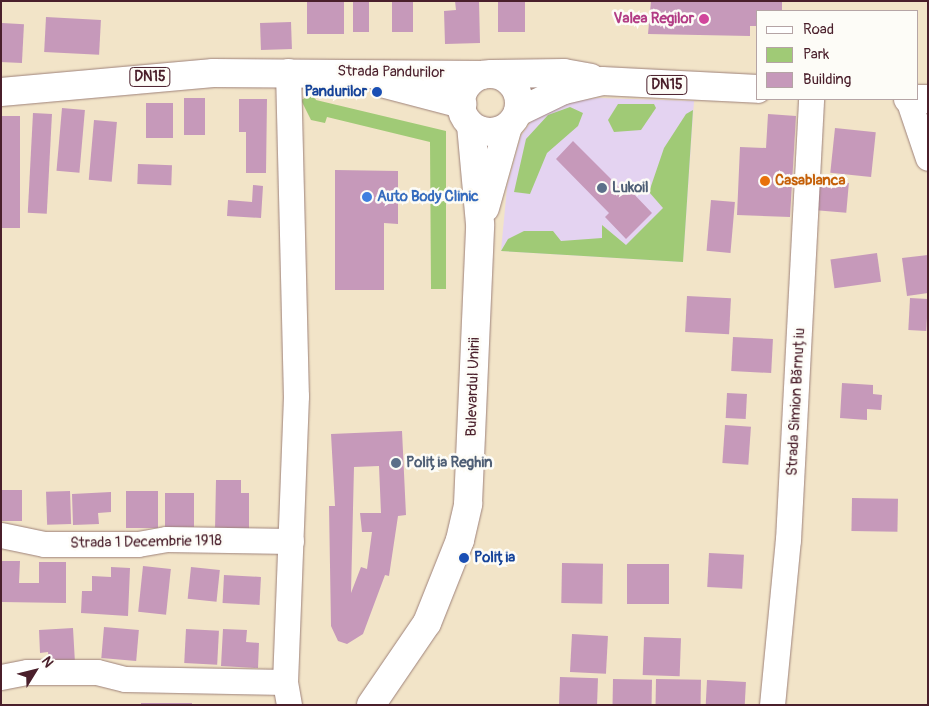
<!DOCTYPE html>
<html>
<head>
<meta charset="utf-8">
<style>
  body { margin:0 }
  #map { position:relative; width:929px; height:706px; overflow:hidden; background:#f2e4c8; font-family:Pangolin,sans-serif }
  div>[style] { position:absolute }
  .built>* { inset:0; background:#e4d3f1 }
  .green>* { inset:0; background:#a0ca76 }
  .building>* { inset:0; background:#c699ba; transform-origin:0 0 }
  .roads { filter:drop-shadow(0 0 1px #9e827a) drop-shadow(0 0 1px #9e827a) }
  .minor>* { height:25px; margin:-12.5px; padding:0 12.5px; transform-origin:12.5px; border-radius:12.5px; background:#fff }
  .major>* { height:28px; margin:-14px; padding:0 14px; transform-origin:14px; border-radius:14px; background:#fff }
  .highway>* { height:28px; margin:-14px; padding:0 14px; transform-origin:14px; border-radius:14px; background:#fff }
  .highway>.ring { margin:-14px; padding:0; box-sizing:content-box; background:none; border:28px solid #fff; border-radius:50% }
  .dots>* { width:14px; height:14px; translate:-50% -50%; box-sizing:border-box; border:2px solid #fdfcf7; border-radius:50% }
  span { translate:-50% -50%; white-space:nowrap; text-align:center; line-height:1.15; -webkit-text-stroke:5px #fdfcf7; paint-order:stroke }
  .shield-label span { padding:1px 4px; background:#fdfcf7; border:1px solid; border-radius:4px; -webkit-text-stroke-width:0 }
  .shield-label { font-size:14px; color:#4a1f2b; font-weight:700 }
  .hotel-label { font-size:15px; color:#b23c85; font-weight:700 }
  .right { translate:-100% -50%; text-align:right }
  .street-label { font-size:15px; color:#4a1f2b }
  .transit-label { font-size:15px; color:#164399; font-weight:700 }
  .left { translate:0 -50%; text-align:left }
  .food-label { font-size:15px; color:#c56008; font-weight:700 }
  .service-label { font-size:15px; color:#4e5e75; font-weight:700 }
  .shop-label { font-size:15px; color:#366cbe; font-weight:700 }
  .frame { position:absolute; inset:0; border:2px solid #4a1f2b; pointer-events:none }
  .legend { position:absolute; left:756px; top:10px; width:162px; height:90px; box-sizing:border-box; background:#fdfcf7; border:1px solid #b5a4a5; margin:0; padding:6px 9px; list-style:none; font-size:15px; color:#4a1f2b }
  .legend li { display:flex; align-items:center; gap:10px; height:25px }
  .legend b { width:25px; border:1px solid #b5a4a5 }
  .north { position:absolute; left:10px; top:646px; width:50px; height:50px; -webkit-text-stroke:4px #fdfcf7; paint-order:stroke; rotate:54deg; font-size:14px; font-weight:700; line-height:20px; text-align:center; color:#4a1f2b }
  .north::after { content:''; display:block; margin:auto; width:18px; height:22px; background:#4a1f2b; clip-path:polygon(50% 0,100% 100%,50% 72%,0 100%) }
</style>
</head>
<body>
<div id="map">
  <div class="built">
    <i style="clip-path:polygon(598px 98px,694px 101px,683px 262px,501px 251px,507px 187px,521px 136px,533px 119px,569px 102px)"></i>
  </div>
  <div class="green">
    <i style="clip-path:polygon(313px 94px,316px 100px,446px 131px,446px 289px,431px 289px,430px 142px,327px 117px,325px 123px,311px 120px,301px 100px)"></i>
    <i style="clip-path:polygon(618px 104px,654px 104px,656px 108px,641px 130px,614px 132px,608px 120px)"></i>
    <i style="clip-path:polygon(570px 107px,583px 113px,578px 126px,547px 153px,530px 194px,514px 192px,526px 139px,548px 115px)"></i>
    <i style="clip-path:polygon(693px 110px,683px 262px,501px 251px,508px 239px,524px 231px,553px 231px,561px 241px,602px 238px,602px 225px,626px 245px,663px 208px,649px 192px,664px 148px,686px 114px)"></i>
  </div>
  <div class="building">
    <i style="left:307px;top:1px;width:37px;height:33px"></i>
    <i style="left:353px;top:1px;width:16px;height:31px"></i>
    <i style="left:392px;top:1px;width:21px;height:31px"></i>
    <i style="clip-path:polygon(455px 1px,479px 1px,480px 43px,445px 44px,444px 11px,456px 10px)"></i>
    <i style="left:498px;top:1px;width:27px;height:31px"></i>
    <i style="clip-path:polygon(651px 1px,782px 1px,782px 11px,758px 11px,758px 26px,750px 26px,750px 36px,648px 34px)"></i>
    <i style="left:46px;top:17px;width:55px;height:35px;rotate:3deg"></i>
    <i style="left:291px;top:22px;width:27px;height:31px;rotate:88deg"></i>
    <i style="left:2px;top:23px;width:22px;height:39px;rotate:3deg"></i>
    <i style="left:184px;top:98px;width:21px;height:37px"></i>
    <i style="clip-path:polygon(239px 99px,267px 99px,266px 173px,246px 173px,246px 132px,239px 132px)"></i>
    <i style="left:146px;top:103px;width:27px;height:35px"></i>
    <i style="left:62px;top:108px;width:23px;height:63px;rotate:5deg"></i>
    <i style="left:33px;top:113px;width:19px;height:100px;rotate:3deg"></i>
    <i style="clip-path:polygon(768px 114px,796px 116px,790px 217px,737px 215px,740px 147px,766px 148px)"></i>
    <i style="left:1px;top:116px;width:19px;height:112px"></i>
    <i style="left:94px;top:120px;width:23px;height:60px;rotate:5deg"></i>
    <i style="left:835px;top:128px;width:41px;height:45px;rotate:6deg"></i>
    <i style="clip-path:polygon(573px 141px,627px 195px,631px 191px,652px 213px,626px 239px,605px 217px,609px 213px,556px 159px)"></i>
    <i style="left:138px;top:164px;width:34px;height:20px;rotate:2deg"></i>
    <i style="clip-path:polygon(335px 170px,398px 171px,398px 224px,384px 223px,384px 290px,335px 290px)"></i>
    <i style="left:816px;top:180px;width:33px;height:30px;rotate:5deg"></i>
    <i style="clip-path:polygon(253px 185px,263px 186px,261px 218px,227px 216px,228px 200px,252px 202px)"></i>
    <i style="left:711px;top:200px;width:24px;height:51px;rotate:5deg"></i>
    <i style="left:877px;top:253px;width:29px;height:47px;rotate:82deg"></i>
    <i style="clip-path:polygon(928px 255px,928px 293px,907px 296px,902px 258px)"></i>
    <i style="left:687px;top:296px;width:44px;height:36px;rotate:3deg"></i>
    <i style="left:910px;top:298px;width:18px;height:32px;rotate:3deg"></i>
    <i style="left:733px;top:337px;width:40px;height:34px;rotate:3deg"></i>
    <i style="clip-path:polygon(842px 383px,873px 385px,873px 394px,882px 395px,881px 410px,867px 409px,867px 420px,840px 418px)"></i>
    <i style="left:727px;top:393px;width:20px;height:25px;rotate:3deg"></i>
    <i style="left:725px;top:425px;width:26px;height:38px;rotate:4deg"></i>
    <i style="clip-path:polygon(evenodd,402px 431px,406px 515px,398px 516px,389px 576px,385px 575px,363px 634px,347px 644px,338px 641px,331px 626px,329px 506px,335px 506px,331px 434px,402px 431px,379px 466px,381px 513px,360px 513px,362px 532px,372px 532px,367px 569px,361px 567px,351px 593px,354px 467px,379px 466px)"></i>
    <i style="clip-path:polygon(216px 480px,241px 480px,241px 493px,249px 493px,249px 531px,215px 530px)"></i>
    <i style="left:1px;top:490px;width:21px;height:31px"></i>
    <i style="left:70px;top:491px;width:33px;height:24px;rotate:88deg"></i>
    <i style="left:126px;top:491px;width:32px;height:37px"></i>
    <i style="clip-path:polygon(111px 492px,111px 512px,98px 513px,99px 524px,73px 525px,72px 494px)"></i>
    <i style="left:165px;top:493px;width:29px;height:34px"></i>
    <i style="left:852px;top:498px;width:46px;height:33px;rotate:1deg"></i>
    <i style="left:709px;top:553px;width:35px;height:34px;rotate:3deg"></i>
    <i style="clip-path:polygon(1px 561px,20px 561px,19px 583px,39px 583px,39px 562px,66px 562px,66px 603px,1px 602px)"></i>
    <i style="left:562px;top:563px;width:41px;height:40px;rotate:1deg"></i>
    <i style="left:627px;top:564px;width:42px;height:40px"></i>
    <i style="left:143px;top:566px;width:28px;height:46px;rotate:6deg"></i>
    <i style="clip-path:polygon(111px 567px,130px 568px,128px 616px,81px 613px,82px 591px,92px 591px,92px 576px,111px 577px)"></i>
    <i style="left:191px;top:567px;width:29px;height:32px;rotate:6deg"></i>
    <i style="left:224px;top:575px;width:37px;height:28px;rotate:3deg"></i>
    <i style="left:104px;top:627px;width:35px;height:31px;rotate:5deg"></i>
    <i style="clip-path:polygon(73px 628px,75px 663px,49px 664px,48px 652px,40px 653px,39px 630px)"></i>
    <i style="left:186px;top:629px;width:33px;height:34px;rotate:3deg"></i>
    <i style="clip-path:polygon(223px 629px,247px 630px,246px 642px,259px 643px,258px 668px,221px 666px)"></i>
    <i style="left:572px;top:634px;width:36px;height:38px;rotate:3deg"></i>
    <i style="left:644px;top:637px;width:37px;height:38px;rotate:2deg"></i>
    <i style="left:560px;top:677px;width:38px;height:28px;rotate:2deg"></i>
    <i style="left:613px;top:679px;width:39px;height:26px;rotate:1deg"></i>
    <i style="left:656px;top:679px;width:45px;height:26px;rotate:1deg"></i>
    <i style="left:707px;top:680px;width:39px;height:25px;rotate:3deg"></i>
    <i style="left:141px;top:703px;width:51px;height:2px"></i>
  </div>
  <div class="roads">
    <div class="minor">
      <i style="left:288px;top:71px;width:325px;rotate:88.6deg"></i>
      <i style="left:296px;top:396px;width:286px;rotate:92.2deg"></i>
      <i style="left:285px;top:682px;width:23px;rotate:80deg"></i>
      <i style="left:908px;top:99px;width:62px;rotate:71.3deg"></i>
      <i style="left:1px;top:535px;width:44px;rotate:11.8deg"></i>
      <i style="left:44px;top:544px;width:94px"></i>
      <i style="left:138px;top:544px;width:28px;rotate:-10deg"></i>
      <i style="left:166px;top:539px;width:125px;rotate:0.9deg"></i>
      <i style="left:1px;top:677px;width:26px;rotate:-11deg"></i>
      <i style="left:27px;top:672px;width:70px"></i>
      <i style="left:97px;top:672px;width:29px;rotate:14deg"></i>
      <i style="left:125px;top:679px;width:160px;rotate:1.1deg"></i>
      <i style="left:772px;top:705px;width:166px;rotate:-84.5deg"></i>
      <i style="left:788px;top:540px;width:442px;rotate:-87deg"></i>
    </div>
    <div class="major">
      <i style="left:485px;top:208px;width:85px;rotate:-74.3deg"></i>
      <i style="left:371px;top:705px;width:99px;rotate:-55.7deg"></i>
      <i style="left:427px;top:623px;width:89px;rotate:-68.3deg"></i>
      <i style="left:460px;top:540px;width:37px;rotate:-77deg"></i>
      <i style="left:468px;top:504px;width:280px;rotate:-87.5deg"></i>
      <i style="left:480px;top:224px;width:99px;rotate:-95.2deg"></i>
    </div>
    <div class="highway">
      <i style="left:492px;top:74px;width:72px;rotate:-0.8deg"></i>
      <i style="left:564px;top:73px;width:27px;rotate:10deg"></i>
      <i class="ring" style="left:461px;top:74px;width:30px;height:30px"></i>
      <i style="left:385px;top:84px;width:80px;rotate:14.6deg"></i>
      <i style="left:1px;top:92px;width:213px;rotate:-5.1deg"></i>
      <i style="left:213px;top:73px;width:270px;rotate:0.4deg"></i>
      <i style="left:908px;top:99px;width:20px"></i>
      <i style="left:518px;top:112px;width:51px;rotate:-25.6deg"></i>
      <i style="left:564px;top:90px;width:39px;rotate:-13deg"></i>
      <i style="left:602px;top:81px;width:156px;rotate:2.9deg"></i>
    </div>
  </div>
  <div class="dots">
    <i style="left:704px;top:19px;background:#d1479c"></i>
    <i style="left:377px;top:92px;background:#1a4fb4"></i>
    <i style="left:765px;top:181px;background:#e8710a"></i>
    <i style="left:602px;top:188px;background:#5c6f8a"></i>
    <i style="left:367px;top:197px;background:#3f7fe0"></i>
    <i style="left:396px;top:463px;background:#5c6f8a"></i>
    <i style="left:464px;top:558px;background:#1a4fb4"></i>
  </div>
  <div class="shield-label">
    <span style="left:150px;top:77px">DN15</span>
    <span style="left:667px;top:85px">DN15</span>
  </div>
  <div class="hotel-label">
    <span class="right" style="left:694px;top:19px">Valea Regilor</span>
  </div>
  <div class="street-label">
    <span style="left:391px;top:72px;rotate:1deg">Strada Pandurilor</span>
    <span style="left:473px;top:387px;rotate:-88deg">Bulevardul Unirii</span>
    <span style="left:796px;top:402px;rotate:-87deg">Strada Simion Bărnuțiu</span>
    <span style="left:146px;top:542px;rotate:-1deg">Strada 1 Decembrie 1918</span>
  </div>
  <div class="transit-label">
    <span class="right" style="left:367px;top:92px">Pandurilor</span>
    <span class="left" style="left:474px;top:558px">Poliția</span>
  </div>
  <div class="food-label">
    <span class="left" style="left:775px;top:181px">Casablanca</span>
  </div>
  <div class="service-label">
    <span class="left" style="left:612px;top:188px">Lukoil</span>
    <span class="left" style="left:406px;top:463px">Poliția Reghin</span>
  </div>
  <div class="shop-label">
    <span class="left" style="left:377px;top:197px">Auto Body Clinic</span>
  </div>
  <div class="frame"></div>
  <ul class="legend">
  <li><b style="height:6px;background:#fff"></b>Road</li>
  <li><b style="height:14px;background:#a0ca76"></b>Park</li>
  <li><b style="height:14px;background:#c699ba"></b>Building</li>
  </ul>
  <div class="north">N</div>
</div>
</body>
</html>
